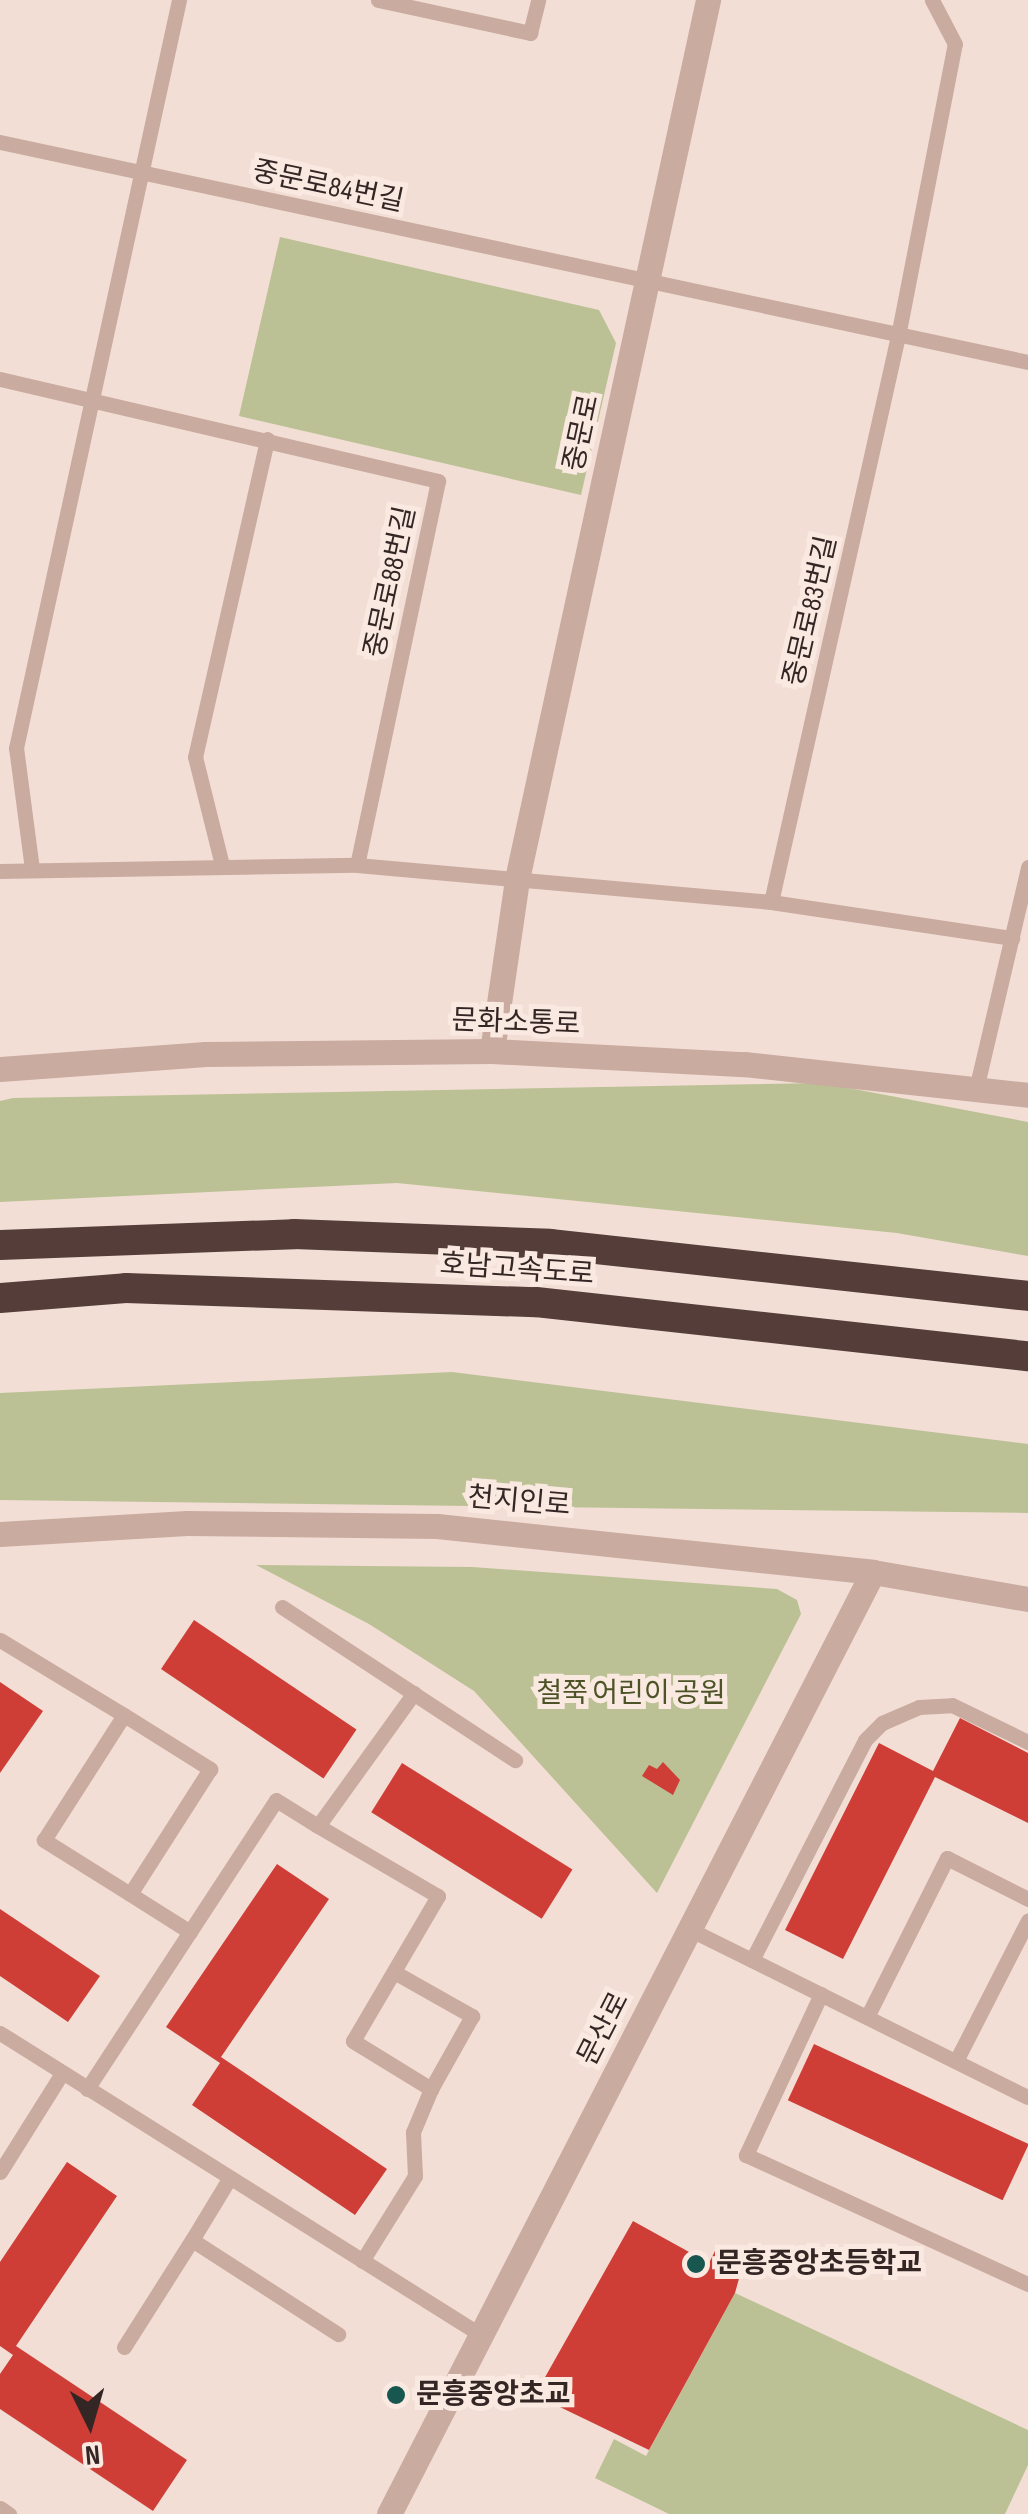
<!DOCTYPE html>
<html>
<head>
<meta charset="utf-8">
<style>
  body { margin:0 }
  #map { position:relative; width:1028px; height:2514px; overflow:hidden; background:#f2ded5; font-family:"Sofia Sans Condensed","Noto Sans KR",sans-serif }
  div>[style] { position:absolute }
  .green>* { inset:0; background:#bbc194 }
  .building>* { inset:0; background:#ce3e37; transform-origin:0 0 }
  .service>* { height:15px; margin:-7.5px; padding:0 7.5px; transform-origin:7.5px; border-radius:7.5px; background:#caaba0 }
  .minor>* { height:25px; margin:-12.5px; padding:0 12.5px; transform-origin:12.5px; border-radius:12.5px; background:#caaba0 }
  .tertiary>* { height:25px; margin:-12.5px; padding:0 12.5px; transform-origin:12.5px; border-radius:12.5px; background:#caaba0 }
  .motorway>* { height:30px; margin:-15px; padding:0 15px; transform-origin:15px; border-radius:15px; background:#553d3a }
  .dots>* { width:28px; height:28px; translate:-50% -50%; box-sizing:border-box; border:5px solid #fae9e1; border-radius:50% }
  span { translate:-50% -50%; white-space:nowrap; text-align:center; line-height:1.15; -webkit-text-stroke:10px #fae9e1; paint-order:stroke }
  .street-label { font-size:28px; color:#342624 }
  .park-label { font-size:28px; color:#4c5326 }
  .poi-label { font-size:28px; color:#342624; font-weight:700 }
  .left { translate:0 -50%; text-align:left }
  .north { position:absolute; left:40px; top:2374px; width:100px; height:100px; -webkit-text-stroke:8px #fae9e1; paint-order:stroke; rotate:175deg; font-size:28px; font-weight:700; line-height:40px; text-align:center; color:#342624 }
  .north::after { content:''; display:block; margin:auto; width:35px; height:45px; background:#342624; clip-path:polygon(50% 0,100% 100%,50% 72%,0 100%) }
</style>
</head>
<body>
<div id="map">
  <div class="green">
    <i style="clip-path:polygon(280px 237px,599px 310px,616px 343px,581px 495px,239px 416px)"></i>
    <i style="clip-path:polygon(822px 1083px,1028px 1122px,1028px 1256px,897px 1233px,397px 1183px,0 1202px,0 1101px,13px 1098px)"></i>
    <i style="clip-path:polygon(452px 1372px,1028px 1444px,1028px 1513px,0 1500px,0 1393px)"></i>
    <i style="clip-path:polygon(256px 1565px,472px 1567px,777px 1589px,797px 1600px,801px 1614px,657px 1893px,474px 1691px,369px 1624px)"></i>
    <i style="clip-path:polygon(735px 2293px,1028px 2430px,1028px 2465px,1005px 2514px,669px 2514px,595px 2478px,614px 2439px,646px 2456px)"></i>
  </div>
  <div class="building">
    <i style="left:194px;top:1620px;width:196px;height:59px;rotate:34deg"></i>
    <i style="clip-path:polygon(0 1682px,43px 1711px,0 1773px)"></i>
    <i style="clip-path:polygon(960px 1718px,1028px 1753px,1028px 1823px,935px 1777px,843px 1959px,785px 1930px,879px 1743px,933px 1771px)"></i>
    <i style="clip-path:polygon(663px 1762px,680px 1780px,673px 1795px,642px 1776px,649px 1765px,657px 1769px)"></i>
    <i style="left:402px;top:1763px;width:201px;height:58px;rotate:32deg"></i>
    <i style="clip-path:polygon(277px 1864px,329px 1899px,221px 2057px,387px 2169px,355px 2215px,192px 2105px,220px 2063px,166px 2027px)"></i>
    <i style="clip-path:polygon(0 1909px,100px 1976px,68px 2022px,0 1976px)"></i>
    <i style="left:814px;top:2044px;width:237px;height:62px;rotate:25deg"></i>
    <i style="clip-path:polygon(67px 2162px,117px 2196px,16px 2346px,187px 2460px,153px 2511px,0 2409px,0 2374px,13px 2355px,0 2346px,0 2262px)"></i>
    <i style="clip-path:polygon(633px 2221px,709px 2263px,715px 2251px,743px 2264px,735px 2293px,649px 2450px,535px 2395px)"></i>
  </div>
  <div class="service">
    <i style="left:378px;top:0;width:156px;rotate:12.2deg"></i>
    <i style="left:530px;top:33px;width:34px;rotate:-76deg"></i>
    <i style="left:0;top:142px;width:1051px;rotate:12.08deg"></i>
    <i style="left:0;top:379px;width:450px;rotate:13.1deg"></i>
    <i style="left:438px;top:481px;width:392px;rotate:101.9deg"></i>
    <i style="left:222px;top:865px;width:111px;rotate:-104deg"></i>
    <i style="left:195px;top:757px;width:326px;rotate:-77.2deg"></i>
    <i style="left:32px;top:869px;width:122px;rotate:-97.5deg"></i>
    <i style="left:16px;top:748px;width:766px;rotate:-77.71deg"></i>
    <i style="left:0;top:871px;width:357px;rotate:-1deg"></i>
    <i style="left:357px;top:865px;width:416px;rotate:5.1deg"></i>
    <i style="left:771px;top:902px;width:244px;rotate:8.5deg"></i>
    <i style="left:771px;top:902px;width:585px;rotate:-77.36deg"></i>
    <i style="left:899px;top:331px;width:292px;rotate:-79deg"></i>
    <i style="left:955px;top:44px;width:50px;rotate:-117.6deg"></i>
    <i style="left:977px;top:1085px;width:224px;rotate:-76.8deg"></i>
    <i style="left:282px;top:1607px;width:279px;rotate:33.3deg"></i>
    <i style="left:0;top:1640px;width:145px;rotate:31.2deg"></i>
    <i style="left:124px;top:1715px;width:102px;rotate:32.1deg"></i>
    <i style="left:210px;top:1769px;width:148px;rotate:122.6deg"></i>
    <i style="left:130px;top:1894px;width:102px;rotate:-147.9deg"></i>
    <i style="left:44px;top:1840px;width:148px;rotate:-57.4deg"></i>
    <i style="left:318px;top:1826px;width:139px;rotate:30.3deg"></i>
    <i style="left:438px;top:1896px;width:168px;rotate:120.4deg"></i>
    <i style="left:353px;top:2041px;width:92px;rotate:31.6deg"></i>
    <i style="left:431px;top:2089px;width:47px;rotate:112.7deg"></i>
    <i style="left:413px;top:2132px;width:44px;rotate:87.4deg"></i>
    <i style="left:415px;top:2176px;width:100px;rotate:121.9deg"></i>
    <i style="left:130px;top:1894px;width:71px;rotate:32.3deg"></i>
    <i style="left:689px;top:1929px;width:378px;rotate:26.4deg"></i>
    <i style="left:752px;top:1960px;width:247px;rotate:-62.8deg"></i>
    <i style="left:865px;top:1740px;width:24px;rotate:-45deg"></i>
    <i style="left:882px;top:1723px;width:40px;rotate:-23.4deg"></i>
    <i style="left:919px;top:1707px;width:33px;rotate:-3deg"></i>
    <i style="left:952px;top:1705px;width:85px;rotate:26deg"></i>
    <i style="left:394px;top:1972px;width:90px;rotate:29.4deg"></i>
    <i style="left:472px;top:2016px;width:84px;rotate:119.3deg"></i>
    <i style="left:821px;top:1994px;width:178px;rotate:115deg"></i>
    <i style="left:746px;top:2155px;width:310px;rotate:24.6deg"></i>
    <i style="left:867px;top:2017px;width:178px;rotate:-63.3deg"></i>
    <i style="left:947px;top:1858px;width:91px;rotate:26.8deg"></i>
    <i style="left:0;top:2033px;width:568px;rotate:32.12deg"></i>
    <i style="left:956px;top:2061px;width:158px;rotate:-62.9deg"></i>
    <i style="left:87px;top:2089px;width:345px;rotate:-56.8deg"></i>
    <i style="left:276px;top:1800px;width:49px;rotate:31.8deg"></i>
    <i style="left:318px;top:1826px;width:164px;rotate:-54.2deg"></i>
    <i style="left:0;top:2172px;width:117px;rotate:-57.9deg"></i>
    <i style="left:229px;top:2179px;width:71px;rotate:121.2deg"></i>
    <i style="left:192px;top:2240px;width:174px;rotate:32.8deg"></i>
    <i style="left:124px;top:2347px;width:127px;rotate:-57.6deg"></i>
    <i style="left:0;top:2508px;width:11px;rotate:34deg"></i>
  </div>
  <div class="minor">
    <i style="left:492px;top:1051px;width:174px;rotate:-81.7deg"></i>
    <i style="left:517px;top:879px;width:900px;rotate:-77.74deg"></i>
    <i style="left:0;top:1534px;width:187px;rotate:-3.4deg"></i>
    <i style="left:187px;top:1523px;width:250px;rotate:0.7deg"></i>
    <i style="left:437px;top:1526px;width:438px;rotate:6deg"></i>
  </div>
  <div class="tertiary">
    <i style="left:0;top:1069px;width:206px;rotate:-4.2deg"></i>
    <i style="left:205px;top:1054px;width:287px;rotate:-0.6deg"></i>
    <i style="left:492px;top:1051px;width:252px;rotate:3deg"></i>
    <i style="left:744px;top:1064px;width:286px;rotate:6.2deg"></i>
    <i style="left:389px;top:2514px;width:1059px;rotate:-62.81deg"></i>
    <i style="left:873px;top:1572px;width:157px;rotate:9.9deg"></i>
  </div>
  <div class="motorway">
    <i style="left:0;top:1245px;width:294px;rotate:-2.1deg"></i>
    <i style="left:294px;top:1234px;width:256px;rotate:2.2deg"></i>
    <i style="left:550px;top:1244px;width:481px;rotate:6.2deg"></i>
    <i style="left:0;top:1298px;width:126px;rotate:-4.5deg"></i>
    <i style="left:126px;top:1288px;width:410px;rotate:2deg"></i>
    <i style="left:536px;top:1302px;width:495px;rotate:6.3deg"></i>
  </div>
  <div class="dots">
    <i style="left:696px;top:2264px;background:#17574f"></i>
    <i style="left:396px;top:2395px;background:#17574f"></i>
  </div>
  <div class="street-label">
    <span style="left:328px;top:187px;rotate:12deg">중문로84번길</span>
    <span style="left:582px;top:433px;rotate:-78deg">중문로</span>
    <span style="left:391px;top:582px;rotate:-78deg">중문로88번길</span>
    <span style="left:811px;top:611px;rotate:-77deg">중문로83번길</span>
    <span style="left:516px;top:1023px;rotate:2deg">문화소통로</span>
    <span style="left:517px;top:1270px;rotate:4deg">호남고속도로</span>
    <span style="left:519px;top:1502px;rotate:5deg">천지인로</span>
    <span style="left:604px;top:2029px;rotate:-63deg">문산로</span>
  </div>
  <div class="park-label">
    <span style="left:631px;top:1694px">철쭉 어린이 공원</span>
  </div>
  <div class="poi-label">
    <span class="left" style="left:716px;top:2264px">문흥중앙초등학교</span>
    <span class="left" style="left:416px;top:2395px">문흥중앙초교</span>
  </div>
  <div class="north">N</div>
</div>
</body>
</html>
